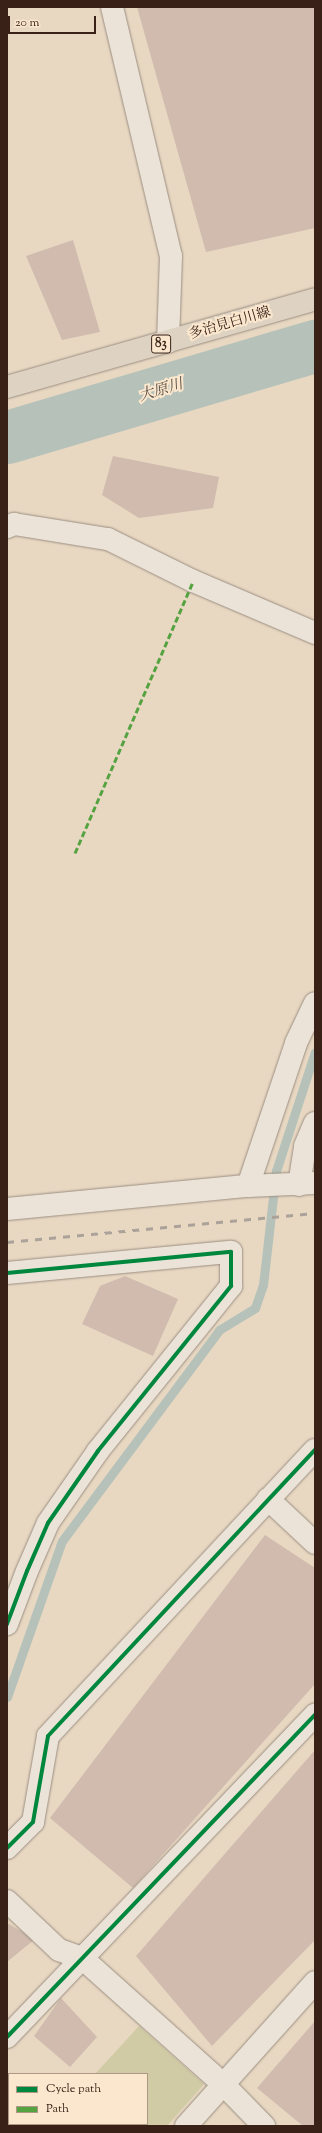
<!DOCTYPE html>
<html>
<head>
<meta charset="utf-8">
<style>
  body { margin:0 }
  #map { position:relative; width:322px; height:2133px; overflow:hidden; background:#e8d8c2; font-family:"Sorts Mill Goudy","Noto Serif JP",serif }
  div>[style] { position:absolute }
  .green>* { inset:0; background:#d0cba5 }
  .stream>* { height:9px; margin:-4.5px; padding:0 4.5px; transform-origin:4.5px; border-radius:4.5px; background:#b6c2b9 }
  .river>* { height:53px; margin:-26.5px; padding:0 26.5px; transform-origin:26.5px; border-radius:26.5px; background:#b6c2b9 }
  .building>* { inset:0; background:#d0bbae }
  .roads { filter:drop-shadow(0 0 1px #9b8e81) drop-shadow(0 0 1px #9b8e81) }
  .minor>* { height:22px; margin:-11px; padding:0 11px; transform-origin:11px; border-radius:11px; background:#ebe3d8 }
  .primary>* { height:22px; margin:-11px; padding:0 11px; transform-origin:11px; border-radius:11px; background:#ded3c3 }
  .rail>* { height:3px; margin-top:-1.5px; transform-origin:0; background:repeating-linear-gradient(90deg,#aba299 0 7px,transparent 0 14px) }
  .quiet>* { height:3px; margin-top:-1.5px; transform-origin:0; background:repeating-linear-gradient(90deg,#54a240 0 6px,transparent 0 9px) }
  .cycleway>* { height:4px; margin:-2px; padding:0 2px; transform-origin:2px; border-radius:2px; background:#00873e }
  span { translate:-50% -50%; white-space:nowrap; text-align:center; line-height:1.15; -webkit-text-stroke:4px #fae7cd; paint-order:stroke }
  .shield-label span { padding:1px 3px; background:#fae7cd; border:1px solid; border-radius:3px; -webkit-text-stroke-width:0 }
  .shield-label { font-size:13px; color:#3a2118; font-weight:700 }
  .street-label { font-size:14px; color:#3a2118 }
  .water-label { font-size:15px; color:#594f47; font-style:italic }
  .frame { position:absolute; inset:0; border:8px solid #3a2118; pointer-events:none }
  .legend { position:absolute; left:8px; top:2073px; width:140px; height:52px; box-sizing:border-box; background:#fae7cd; border:1px solid #ad9885; margin:0; padding:5px 7px; list-style:none; font-size:12px; color:#3a2118 }
  .legend li { display:flex; align-items:center; gap:8px; height:20px }
  .legend b { width:20px; border:1px solid #ad9885 }
  .scale { position:absolute; left:8px; top:16px; width:88px; height:18px; box-sizing:border-box; border:2px solid #3a2118; border-top:0; padding-left:5px; font-size:12px; line-height:14px; white-space:nowrap; color:#3a2118; -webkit-text-stroke:3px #fae7cd; paint-order:stroke }
</style>
</head>
<body>
<div id="map">
  <div class="green">
    <i style="clip-path:polygon(139px 2026px,204px 2084px,167px 2126px,48px 2126px,50px 2124px,147px 2124px,147px 2074px,95px 2074px)"></i>
  </div>
  <div class="stream">
    <i style="left:7px;top:1697px;width:165px;rotate:-70.6deg"></i>
    <i style="left:62px;top:1541px;width:263px;rotate:-53.3deg"></i>
    <i style="left:219px;top:1330px;width:42px;rotate:-31.4deg"></i>
    <i style="left:255px;top:1308px;width:24px;rotate:-71deg"></i>
    <i style="left:263px;top:1285px;width:115px;rotate:-83.5deg"></i>
    <i style="left:276px;top:1171px;width:125px;rotate:-71.9deg"></i>
  </div>
  <div class="river">
    <i style="left:7px;top:437px;width:321px;rotate:-16.5deg"></i>
  </div>
  <div class="building">
    <i style="clip-path:polygon(137px 7px,315px 7px,315px 228px,206px 252px)"></i>
    <i style="clip-path:polygon(73px 240px,100px 332px,62px 340px,26px 256px)"></i>
    <i style="clip-path:polygon(113px 456px,219px 477px,213px 508px,139px 518px,102px 495px)"></i>
    <i style="clip-path:polygon(125px 1276px,178px 1299px,153px 1356px,82px 1324px,100px 1286px)"></i>
    <i style="clip-path:polygon(265px 1535px,315px 1568px,315px 1684px,133px 1888px,50px 1818px)"></i>
    <i style="clip-path:polygon(315px 1750px,315px 1940px,212px 2046px,136px 1956px)"></i>
    <i style="clip-path:polygon(7px 1923px,35px 1939px,7px 1962px)"></i>
    <i style="clip-path:polygon(61px 1998px,97px 2037px,70px 2067px,34px 2036px)"></i>
    <i style="clip-path:polygon(315px 2021px,315px 2126px,303px 2126px,257px 2088px)"></i>
  </div>
  <div class="roads">
    <div class="minor">
      <i style="left:112px;top:7px;width:256px;rotate:76.7deg"></i>
      <i style="left:171px;top:256px;width:86px;rotate:92deg"></i>
      <i style="left:7px;top:527px;width:8px;rotate:-23deg"></i>
      <i style="left:14px;top:524px;width:95px;rotate:9.1deg"></i>
      <i style="left:108px;top:539px;width:95px;rotate:26.3deg"></i>
      <i style="left:193px;top:581px;width:133px;rotate:23.1deg"></i>
      <i style="left:299px;top:1185px;width:39px;rotate:-81deg"></i>
      <i style="left:305px;top:1146px;width:25px;rotate:-67deg"></i>
      <i style="left:248px;top:1186px;width:151px;rotate:-71.4deg"></i>
      <i style="left:296px;top:1043px;width:44px;rotate:-64.6deg"></i>
      <i style="left:7px;top:1209px;width:242px;rotate:-5.5deg"></i>
      <i style="left:248px;top:1186px;width:67px;rotate:-2.6deg"></i>
      <i style="left:7px;top:1273px;width:225px;rotate:-5.4deg"></i>
      <i style="left:231px;top:1252px;width:34px;rotate:90deg"></i>
      <i style="left:231px;top:1286px;width:212px;rotate:128.9deg"></i>
      <i style="left:98px;top:1451px;width:88px;rotate:124.8deg"></i>
      <i style="left:48px;top:1523px;width:52px;rotate:113.6deg"></i>
      <i style="left:27px;top:1571px;width:57px;rotate:110.7deg"></i>
      <i style="left:268px;top:1499px;width:64px;rotate:43.1deg"></i>
      <i style="left:7px;top:1848px;width:37px;rotate:-45deg"></i>
      <i style="left:33px;top:1822px;width:87px;rotate:-80.1deg"></i>
      <i style="left:48px;top:1736px;width:391px;rotate:-47deg"></i>
      <i style="left:7px;top:1901px;width:71px;rotate:43.3deg"></i>
      <i style="left:59px;top:1950px;width:24px;rotate:19deg"></i>
      <i style="left:82px;top:1958px;width:189px;rotate:41.8deg"></i>
      <i style="left:223px;top:2084px;width:59px;rotate:45.7deg"></i>
      <i style="left:7px;top:2037px;width:446px;rotate:-46.3deg"></i>
      <i style="left:186px;top:2126px;width:193px;rotate:-48.1deg"></i>
    </div>
    <div class="primary">
      <i style="left:7px;top:387px;width:320px;rotate:-15.9deg"></i>
    </div>
  </div>
  <div class="rail">
    <i style="left:7px;top:1242px;width:309px;rotate:-5.4deg"></i>
  </div>
  <div class="quiet">
    <i style="left:75px;top:853px;width:296px;rotate:-66.5deg"></i>
  </div>
  <div class="cycleway">
    <i style="left:7px;top:1273px;width:225px;rotate:-5.4deg"></i>
    <i style="left:231px;top:1252px;width:34px;rotate:90deg"></i>
    <i style="left:231px;top:1286px;width:212px;rotate:128.9deg"></i>
    <i style="left:98px;top:1451px;width:88px;rotate:124.8deg"></i>
    <i style="left:48px;top:1523px;width:52px;rotate:113.6deg"></i>
    <i style="left:27px;top:1571px;width:57px;rotate:110.7deg"></i>
    <i style="left:7px;top:1848px;width:37px;rotate:-45deg"></i>
    <i style="left:33px;top:1822px;width:87px;rotate:-80.1deg"></i>
    <i style="left:48px;top:1736px;width:391px;rotate:-47deg"></i>
    <i style="left:7px;top:2037px;width:446px;rotate:-46.3deg"></i>
  </div>
  <div class="shield-label">
    <span style="left:161px;top:344px">83</span>
  </div>
  <div class="street-label">
    <span style="left:230px;top:324px;rotate:-16deg">多治見白川線</span>
  </div>
  <div class="water-label">
    <span style="left:161px;top:391px;rotate:-17deg">大原川</span>
  </div>
  <div class="frame"></div>
  <ul class="legend">
  <li><b style="height:5px;background:#00873e"></b>Cycle path</li>
  <li><b style="height:5px;background:#54a240"></b>Path</li>
  </ul>
  <div class="scale">20 m</div>
</div>
</body>
</html>
